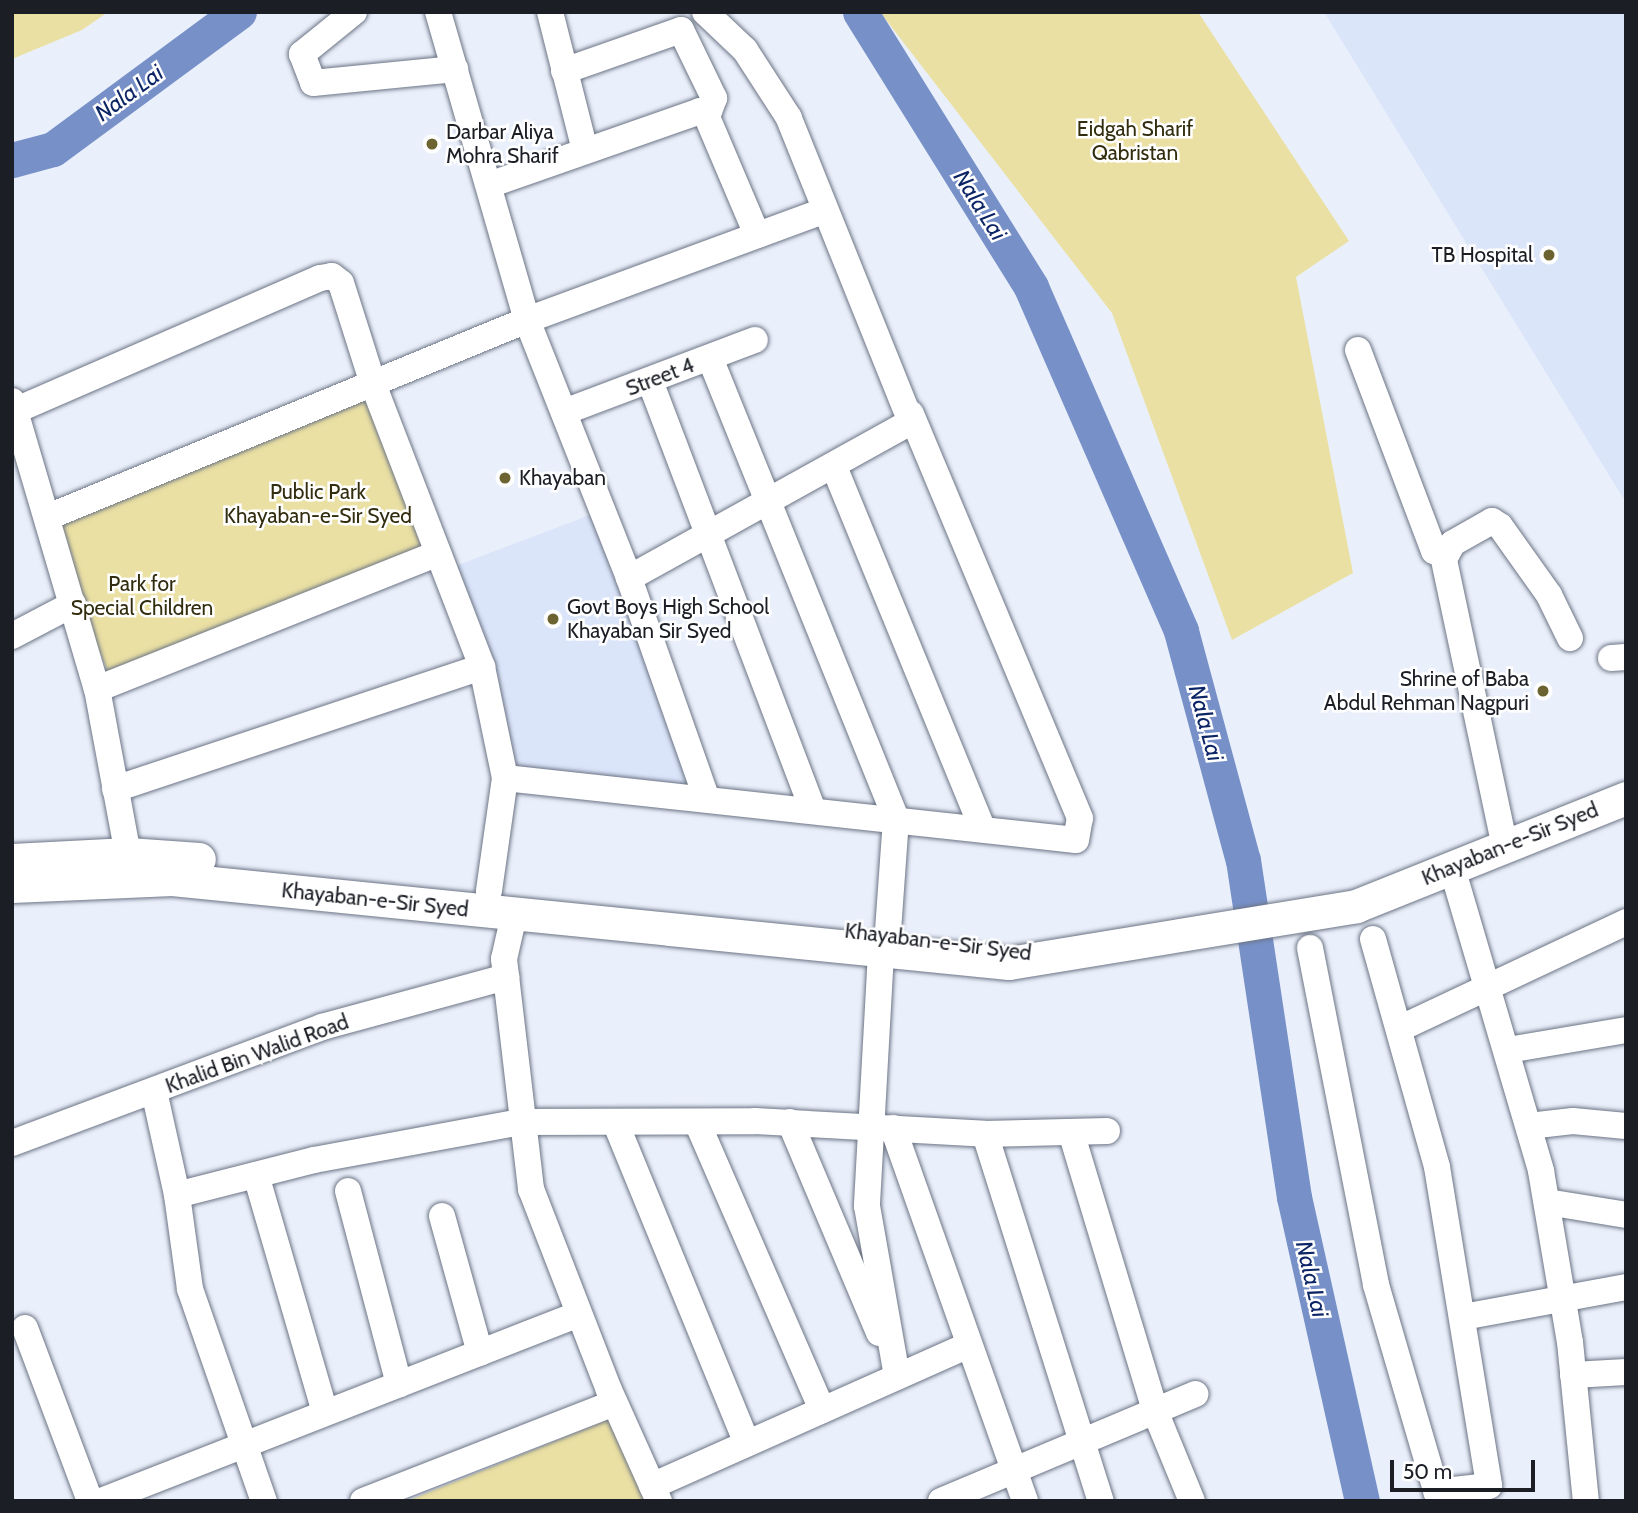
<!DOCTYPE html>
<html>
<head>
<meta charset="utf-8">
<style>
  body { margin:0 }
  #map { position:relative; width:1638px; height:1513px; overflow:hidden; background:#eaf0fb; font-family:Cabin,sans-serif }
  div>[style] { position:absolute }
  .built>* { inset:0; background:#dbe5fa }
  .green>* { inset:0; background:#eae0a3; transform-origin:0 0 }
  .river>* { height:35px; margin:-17.5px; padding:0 17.5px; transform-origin:17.5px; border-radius:17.5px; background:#7791c8 }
  .roads { filter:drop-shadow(0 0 2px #6c7485) drop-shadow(0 0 2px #6c7485) }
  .minor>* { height:26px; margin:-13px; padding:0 13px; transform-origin:13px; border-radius:13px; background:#fff }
  .major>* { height:33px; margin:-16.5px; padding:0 16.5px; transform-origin:16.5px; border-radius:16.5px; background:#fff }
  .dots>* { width:19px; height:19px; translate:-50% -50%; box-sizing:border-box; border:4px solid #fff; border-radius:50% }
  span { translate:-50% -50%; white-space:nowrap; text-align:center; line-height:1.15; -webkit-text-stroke:5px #fff; paint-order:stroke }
  .park-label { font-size:21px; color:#322d0e }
  .poi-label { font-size:21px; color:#1b1e25 }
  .left { translate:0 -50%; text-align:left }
  .right { translate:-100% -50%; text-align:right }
  .street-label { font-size:21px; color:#1b1e25 }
  .water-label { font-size:23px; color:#0c2565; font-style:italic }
  .frame { position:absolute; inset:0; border:14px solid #1b1e25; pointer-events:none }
  .scale { position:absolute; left:1390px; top:1460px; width:145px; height:32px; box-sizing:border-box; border:4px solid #1b1e25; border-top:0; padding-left:9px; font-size:21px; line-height:24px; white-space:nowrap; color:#1b1e25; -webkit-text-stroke:5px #fff; paint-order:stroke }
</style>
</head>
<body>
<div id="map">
  <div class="built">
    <i style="clip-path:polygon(1324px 12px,1626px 12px,1626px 497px,1623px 498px)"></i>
    <i style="clip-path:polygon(603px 510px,707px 799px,505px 778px,445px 570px)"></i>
  </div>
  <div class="green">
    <i style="clip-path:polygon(12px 12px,108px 12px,82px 30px,12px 59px)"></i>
    <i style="clip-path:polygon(880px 12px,1198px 12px,1349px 241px,1296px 277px,1353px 573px,1232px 640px,1112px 313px)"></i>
    <i style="left:373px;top:384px;width:181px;height:351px;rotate:69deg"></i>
    <i style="clip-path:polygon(620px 1415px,659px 1501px,407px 1501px)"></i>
  </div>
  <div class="river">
    <i style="left:860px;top:12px;width:324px;rotate:58.1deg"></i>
    <i style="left:1031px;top:287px;width:375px;rotate:66.4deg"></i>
    <i style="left:1181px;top:631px;width:237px;rotate:74.9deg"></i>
    <i style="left:1243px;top:860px;width:341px;rotate:81.4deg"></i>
    <i style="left:1294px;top:1197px;width:312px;rotate:77.4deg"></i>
    <i style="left:12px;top:160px;width:42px;rotate:-15deg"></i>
    <i style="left:53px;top:149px;width:231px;rotate:-36.4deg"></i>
  </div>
  <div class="roads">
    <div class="minor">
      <i style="left:354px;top:12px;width:67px;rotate:141.1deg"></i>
      <i style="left:302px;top:54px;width:31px;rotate:69deg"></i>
      <i style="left:313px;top:83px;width:143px;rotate:-5.6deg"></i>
      <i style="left:438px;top:12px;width:321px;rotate:73.9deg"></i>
      <i style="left:527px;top:320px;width:277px;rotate:68.4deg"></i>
      <i style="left:629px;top:578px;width:234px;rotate:70.6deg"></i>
      <i style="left:550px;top:12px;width:142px;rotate:75.8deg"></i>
      <i style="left:564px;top:71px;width:124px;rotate:-19.3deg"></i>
      <i style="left:681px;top:30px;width:76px;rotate:64.1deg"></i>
      <i style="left:714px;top:98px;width:20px;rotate:110deg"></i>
      <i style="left:489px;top:185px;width:224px;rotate:-19.3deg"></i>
      <i style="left:700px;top:111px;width:9px;rotate:41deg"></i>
      <i style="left:707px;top:117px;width:128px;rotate:67deg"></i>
      <i style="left:1358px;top:350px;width:215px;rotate:69.3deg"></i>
      <i style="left:1434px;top:551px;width:13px;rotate:13deg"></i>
      <i style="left:710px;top:358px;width:497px;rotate:68deg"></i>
      <i style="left:896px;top:819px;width:112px;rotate:94.1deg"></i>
      <i style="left:650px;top:381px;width:460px;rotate:69.2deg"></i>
      <i style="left:12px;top:401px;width:300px;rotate:73.6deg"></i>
      <i style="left:97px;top:689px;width:168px;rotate:79.4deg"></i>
      <i style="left:12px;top:412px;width:336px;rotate:-23.5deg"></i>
      <i style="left:320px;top:278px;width:12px;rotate:-9deg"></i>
      <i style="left:332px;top:276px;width:11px;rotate:38deg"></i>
      <i style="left:341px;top:283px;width:106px;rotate:72.4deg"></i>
      <i style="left:373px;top:384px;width:303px;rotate:68.9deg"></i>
      <i style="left:482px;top:667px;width:113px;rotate:78.3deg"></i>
      <i style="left:505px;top:778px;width:114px;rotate:98.1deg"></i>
      <i style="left:564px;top:412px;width:204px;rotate:-20.7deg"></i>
      <i style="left:835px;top:469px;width:389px;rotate:67.7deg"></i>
      <i style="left:48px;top:517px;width:518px;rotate:-22.36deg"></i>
      <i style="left:527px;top:320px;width:316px;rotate:-20.2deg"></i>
      <i style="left:629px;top:578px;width:322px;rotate:-29deg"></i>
      <i style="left:911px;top:422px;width:328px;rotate:-111.9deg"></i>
      <i style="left:789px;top:118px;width:81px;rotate:-122.9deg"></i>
      <i style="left:745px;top:50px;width:55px;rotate:-136.5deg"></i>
      <i style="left:12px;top:636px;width:69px;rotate:-27.7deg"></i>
      <i style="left:1611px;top:658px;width:15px;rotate:-4deg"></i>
      <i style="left:97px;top:689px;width:367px;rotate:-21.7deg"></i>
      <i style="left:505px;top:778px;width:574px;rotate:6.2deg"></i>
      <i style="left:1076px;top:840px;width:22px;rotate:-80deg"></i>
      <i style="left:1080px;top:818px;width:438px;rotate:-112.7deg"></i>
      <i style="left:115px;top:789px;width:387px;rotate:-18.4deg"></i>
      <i style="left:1505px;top:847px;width:294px;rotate:-102deg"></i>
      <i style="left:1444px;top:559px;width:18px;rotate:-61deg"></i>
      <i style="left:1453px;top:543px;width:45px;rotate:-29.4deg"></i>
      <i style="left:1492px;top:521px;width:9px;rotate:32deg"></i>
      <i style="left:1500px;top:526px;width:85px;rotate:54.6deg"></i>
      <i style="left:1549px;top:595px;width:48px;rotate:64deg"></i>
      <i style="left:1452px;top:868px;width:316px;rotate:73.6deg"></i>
      <i style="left:1541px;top:1171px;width:173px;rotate:80.4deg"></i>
      <i style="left:1570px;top:1342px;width:160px;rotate:84.3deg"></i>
      <i style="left:514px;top:915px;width:45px;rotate:102.8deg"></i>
      <i style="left:504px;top:959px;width:232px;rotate:83.3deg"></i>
      <i style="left:531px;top:1189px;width:216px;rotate:68.8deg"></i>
      <i style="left:609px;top:1390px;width:122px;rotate:65.8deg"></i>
      <i style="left:1373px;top:939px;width:237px;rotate:74.3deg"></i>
      <i style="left:1437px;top:1167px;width:323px;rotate:80.7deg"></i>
      <i style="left:1489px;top:1486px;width:53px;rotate:173.5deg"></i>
      <i style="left:1310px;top:948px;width:343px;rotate:78.9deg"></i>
      <i style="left:1376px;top:1285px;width:225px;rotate:73.7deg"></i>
      <i style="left:881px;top:953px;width:253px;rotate:93.2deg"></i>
      <i style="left:867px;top:1206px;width:173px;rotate:80deg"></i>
      <i style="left:1401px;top:1028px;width:249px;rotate:-25.2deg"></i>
      <i style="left:1508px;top:1050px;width:120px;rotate:-9.6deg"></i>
      <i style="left:154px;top:1091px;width:107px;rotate:77.5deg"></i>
      <i style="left:177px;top:1195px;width:95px;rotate:82.1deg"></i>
      <i style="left:190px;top:1289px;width:225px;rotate:70.8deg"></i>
      <i style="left:697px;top:1122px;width:314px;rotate:66.5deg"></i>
      <i style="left:790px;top:1122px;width:229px;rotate:67.1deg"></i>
      <i style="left:616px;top:1124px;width:345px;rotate:67.7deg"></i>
      <i style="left:1529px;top:1126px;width:44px;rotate:-6.5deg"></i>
      <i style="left:1573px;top:1121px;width:53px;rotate:5.4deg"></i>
      <i style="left:893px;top:1128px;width:396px;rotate:70.5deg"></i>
      <i style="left:1071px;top:1132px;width:291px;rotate:73.2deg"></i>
      <i style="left:1155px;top:1411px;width:97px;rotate:67.7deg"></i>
      <i style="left:985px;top:1134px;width:385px;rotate:72.5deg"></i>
      <i style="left:12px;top:1143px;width:331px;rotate:-20.5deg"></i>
      <i style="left:322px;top:1027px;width:191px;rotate:-15.2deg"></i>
      <i style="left:256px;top:1175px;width:247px;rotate:73.8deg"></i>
      <i style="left:348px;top:1191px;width:200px;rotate:75.2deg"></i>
      <i style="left:177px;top:1195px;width:141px;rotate:-14.3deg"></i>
      <i style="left:314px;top:1160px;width:211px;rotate:-10.4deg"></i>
      <i style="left:522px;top:1122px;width:233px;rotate:-0.2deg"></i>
      <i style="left:755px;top:1121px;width:230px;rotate:3.2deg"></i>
      <i style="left:985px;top:1134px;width:122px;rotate:-1.4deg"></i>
      <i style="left:1547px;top:1202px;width:80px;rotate:9.3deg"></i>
      <i style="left:442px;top:1216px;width:142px;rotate:74.5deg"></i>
      <i style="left:1463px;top:1317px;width:166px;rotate:-10.4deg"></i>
      <i style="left:25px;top:1328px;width:185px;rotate:69.4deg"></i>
      <i style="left:1573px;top:1375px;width:53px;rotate:-3.2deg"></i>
      <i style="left:652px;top:1486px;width:344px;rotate:-24deg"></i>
      <i style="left:101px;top:1501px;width:513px;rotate:-21.37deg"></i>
      <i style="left:363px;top:1501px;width:270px;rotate:-21.3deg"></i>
      <i style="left:941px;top:1501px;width:276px;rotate:-22.8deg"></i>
    </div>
    <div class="major">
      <i style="left:12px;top:860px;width:116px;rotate:-3deg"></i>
      <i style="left:128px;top:854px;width:71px;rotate:4deg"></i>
      <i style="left:12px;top:886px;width:160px;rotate:-2.5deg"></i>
      <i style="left:172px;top:879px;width:841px;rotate:5.73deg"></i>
      <i style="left:1009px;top:963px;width:352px;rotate:-9.3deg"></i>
      <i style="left:1356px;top:906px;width:291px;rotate:-21.8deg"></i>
    </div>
  </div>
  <div class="dots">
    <i style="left:432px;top:144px;background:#6c6330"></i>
    <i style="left:1549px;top:255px;background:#6c6330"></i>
    <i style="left:505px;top:478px;background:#6c6330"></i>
    <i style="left:553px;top:619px;background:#6c6330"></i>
    <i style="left:1543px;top:691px;background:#6c6330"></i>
  </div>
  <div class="park-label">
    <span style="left:1135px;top:141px">Eidgah Sharif<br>Qabristan</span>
    <span style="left:318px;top:504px">Public Park<br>Khayaban-e-Sir Syed</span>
    <span style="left:142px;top:596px">Park for<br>Special Children</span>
  </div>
  <div class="poi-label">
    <span class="left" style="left:446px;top:144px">Darbar Aliya<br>Mohra Sharif</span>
    <span class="right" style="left:1533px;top:255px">TB Hospital</span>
    <span class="left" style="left:519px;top:478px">Khayaban</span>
    <span class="left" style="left:567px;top:619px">Govt Boys High School<br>Khayaban Sir Syed</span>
    <span class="right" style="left:1529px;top:691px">Shrine of Baba<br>Abdul Rehman Nagpuri</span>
  </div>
  <div class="street-label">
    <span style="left:660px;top:377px;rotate:-21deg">Street 4</span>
    <span style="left:1510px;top:844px;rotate:-22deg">Khayaban-e-Sir Syed</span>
    <span style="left:375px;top:900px;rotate:6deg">Khayaban-e-Sir Syed</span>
    <span style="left:938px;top:942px;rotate:7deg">Khayaban-e-Sir Syed</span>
    <span style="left:257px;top:1054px;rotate:-20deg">Khalid Bin Walid Road</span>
  </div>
  <div class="water-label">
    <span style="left:129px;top:93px;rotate:-36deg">Nala Lai</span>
    <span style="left:980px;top:205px;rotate:58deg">Nala Lai</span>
    <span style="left:1206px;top:723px;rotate:75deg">Nala Lai</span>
    <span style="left:1312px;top:1279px;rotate:77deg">Nala Lai</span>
  </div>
  <div class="frame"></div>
  <div class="scale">50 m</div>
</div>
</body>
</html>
